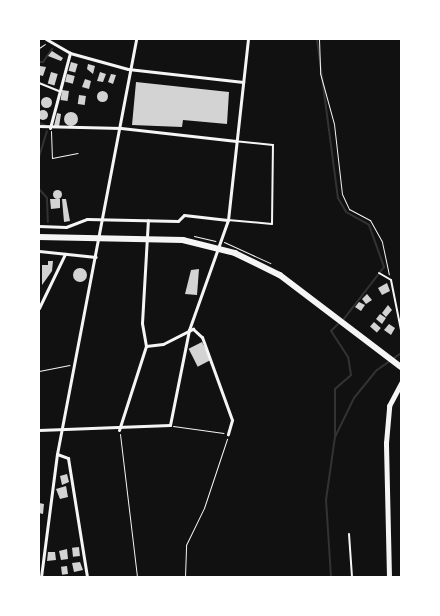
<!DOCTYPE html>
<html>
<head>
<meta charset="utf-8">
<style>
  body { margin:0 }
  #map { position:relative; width:440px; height:616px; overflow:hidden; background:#111; font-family:"Asap Condensed",sans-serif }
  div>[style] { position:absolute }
  .stream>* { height:2px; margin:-1px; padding:0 1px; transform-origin:1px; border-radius:1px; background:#333 }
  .building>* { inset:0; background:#d3d3d3; transform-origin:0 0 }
  .round { border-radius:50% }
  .path>* { height:1px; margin:-0.5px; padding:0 0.5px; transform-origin:0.5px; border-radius:0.5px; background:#f5f5f5 }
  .service>* { height:2px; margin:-1px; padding:0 1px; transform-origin:1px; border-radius:1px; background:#f5f5f5 }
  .minor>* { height:3px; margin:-1.5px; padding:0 1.5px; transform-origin:1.5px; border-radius:1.5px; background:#f5f5f5 }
  .tertiary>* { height:4.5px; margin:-2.25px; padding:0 2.25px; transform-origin:2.25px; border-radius:2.25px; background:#f5f5f5 }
  .primary>* { height:5.5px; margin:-2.75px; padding:0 2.75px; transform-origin:2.75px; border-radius:2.75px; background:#f5f5f5 }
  span { translate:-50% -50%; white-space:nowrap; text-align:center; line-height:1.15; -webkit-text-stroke:4px #fff; paint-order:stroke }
  .frame { position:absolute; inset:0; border:40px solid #fff; pointer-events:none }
</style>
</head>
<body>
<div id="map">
  <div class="stream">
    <i style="left:317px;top:39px;width:160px;rotate:82.5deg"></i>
    <i style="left:338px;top:198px;width:16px;rotate:60deg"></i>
    <i style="left:346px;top:212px;width:26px;rotate:29deg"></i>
    <i style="left:369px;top:225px;width:45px;rotate:70.3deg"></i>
    <i style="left:384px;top:267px;width:67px;rotate:127.7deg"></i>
    <i style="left:39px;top:62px;width:4px"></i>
    <i style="left:43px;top:62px;width:16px;rotate:-55deg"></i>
    <i style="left:39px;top:123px;width:6px;rotate:18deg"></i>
    <i style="left:39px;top:157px;width:27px;rotate:-73deg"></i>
    <i style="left:39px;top:189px;width:12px;rotate:48deg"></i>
    <i style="left:47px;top:198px;width:24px;rotate:88deg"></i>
    <i style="left:39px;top:286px;width:3px;rotate:90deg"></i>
    <i style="left:335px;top:437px;width:48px;rotate:-90deg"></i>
    <i style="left:335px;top:389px;width:21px;rotate:-41deg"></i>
    <i style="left:351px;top:375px;width:18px;rotate:-99deg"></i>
    <i style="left:348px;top:357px;width:31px;rotate:-123deg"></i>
    <i style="left:331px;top:331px;width:11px;rotate:-45deg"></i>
    <i style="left:331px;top:577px;width:77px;rotate:-93.7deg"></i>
    <i style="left:326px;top:500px;width:64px;rotate:-81.9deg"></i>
    <i style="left:335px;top:437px;width:43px;rotate:-64deg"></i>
    <i style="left:354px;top:398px;width:36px;rotate:-51deg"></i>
    <i style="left:377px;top:370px;width:29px;rotate:-35deg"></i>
  </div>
  <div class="building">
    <i style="clip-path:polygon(52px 51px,63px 58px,61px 61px,48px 56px)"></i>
    <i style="left:71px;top:62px;width:7px;height:9px;rotate:16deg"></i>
    <i style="clip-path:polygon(88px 64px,95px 66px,93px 74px,87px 69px)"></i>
    <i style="clip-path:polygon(40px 66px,46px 67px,43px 76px,39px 75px)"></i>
    <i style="left:51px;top:72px;width:7px;height:12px;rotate:16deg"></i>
    <i style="clip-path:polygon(100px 72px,106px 74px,103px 82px,97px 81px)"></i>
    <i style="left:67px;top:74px;width:8px;height:8px;rotate:14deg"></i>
    <i style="clip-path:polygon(111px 74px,116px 75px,113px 84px,108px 82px)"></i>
    <i style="clip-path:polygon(85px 79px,91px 81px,89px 89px,82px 87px)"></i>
    <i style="clip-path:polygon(136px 82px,229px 92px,227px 124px,183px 120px,182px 127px,132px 125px)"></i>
    <i style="left:62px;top:90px;width:7px;height:10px;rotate:8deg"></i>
    <i class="round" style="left:96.5px;top:90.5px;width:11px;height:11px"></i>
    <i style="left:79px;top:95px;width:7px;height:9px;rotate:8deg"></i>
    <i class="round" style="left:40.5px;top:96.5px;width:11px;height:11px"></i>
    <i class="round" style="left:38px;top:110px;width:10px;height:10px"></i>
    <i class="round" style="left:64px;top:112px;width:14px;height:14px"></i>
    <i style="clip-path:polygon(57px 113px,61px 114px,59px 127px,54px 126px)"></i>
    <i class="round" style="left:52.5px;top:189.5px;width:9px;height:9px"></i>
    <i style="clip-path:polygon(50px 199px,60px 199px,60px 208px,51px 209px)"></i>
    <i style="clip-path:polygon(62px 199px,66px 199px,70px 221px,64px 222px)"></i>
    <i style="clip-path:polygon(48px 261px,53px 261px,52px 271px,42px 285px,42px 265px,48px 265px)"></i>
    <i class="round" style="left:73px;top:268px;width:14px;height:14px"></i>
    <i style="clip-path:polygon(199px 269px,197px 295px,185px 294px,191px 270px)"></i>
    <i style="clip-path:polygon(387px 283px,390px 291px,382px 295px,378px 288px)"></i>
    <i style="clip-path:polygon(367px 294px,372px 300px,366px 304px,362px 299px)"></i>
    <i style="clip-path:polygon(359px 302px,365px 305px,361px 311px,355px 307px)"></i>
    <i style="clip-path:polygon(388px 305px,392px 310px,386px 317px,382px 313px)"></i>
    <i style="clip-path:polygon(380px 314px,386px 318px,382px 324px,376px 319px)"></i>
    <i style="left:374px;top:322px;width:9px;height:6px;rotate:41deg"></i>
    <i style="clip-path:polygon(389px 324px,395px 328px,391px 335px,384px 330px)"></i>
    <i style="left:202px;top:342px;width:20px;height:15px;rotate:63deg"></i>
    <i style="clip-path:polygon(67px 474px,69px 482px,62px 485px,60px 476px)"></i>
    <i style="clip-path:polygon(66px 486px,68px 497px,60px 499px,56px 489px)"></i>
    <i style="clip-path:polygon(39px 503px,44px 504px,43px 514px,39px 513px)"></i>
    <i style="left:79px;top:547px;width:9px;height:7px;rotate:84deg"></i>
    <i style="clip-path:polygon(67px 549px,68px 559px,61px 560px,59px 551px)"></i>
    <i style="clip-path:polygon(48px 552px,55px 552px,56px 560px,47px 561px)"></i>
    <i style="clip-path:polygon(80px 562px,83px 570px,74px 572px,72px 563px)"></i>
    <i style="left:67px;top:566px;width:8px;height:6px;rotate:83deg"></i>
  </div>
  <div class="path">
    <i style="left:319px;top:39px;width:34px;rotate:88deg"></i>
    <i style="left:320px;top:73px;width:53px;rotate:74.6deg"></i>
    <i style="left:334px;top:124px;width:70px;rotate:83.5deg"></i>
    <i style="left:342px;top:194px;width:17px;rotate:65deg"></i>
    <i style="left:349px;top:209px;width:24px;rotate:28deg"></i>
    <i style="left:370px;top:220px;width:25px;rotate:61deg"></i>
    <i style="left:382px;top:242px;width:33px;rotate:78deg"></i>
    <i style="left:39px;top:48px;width:7px;rotate:-34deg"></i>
    <i style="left:51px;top:131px;width:27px;rotate:88deg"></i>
    <i style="left:52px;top:158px;width:26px;rotate:-11deg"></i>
    <i style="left:194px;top:236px;width:22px;rotate:13deg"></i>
    <i style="left:224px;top:242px;width:51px;rotate:24.5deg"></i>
    <i style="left:39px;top:371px;width:31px;rotate:-11deg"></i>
    <i style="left:173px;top:426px;width:51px;rotate:7.8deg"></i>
    <i style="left:120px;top:434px;width:144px;rotate:83.2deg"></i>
    <i style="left:185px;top:577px;width:32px;rotate:-88deg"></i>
    <i style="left:186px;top:545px;width:41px;rotate:-64.1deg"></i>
    <i style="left:204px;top:508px;width:73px;rotate:-71.6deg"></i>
  </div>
  <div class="service">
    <i style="left:39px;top:83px;width:22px;rotate:22deg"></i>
    <i style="left:228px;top:220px;width:44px;rotate:5.2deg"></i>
    <i style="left:272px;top:224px;width:79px;rotate:-89.3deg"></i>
    <i style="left:273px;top:145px;width:37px;rotate:-174deg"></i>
    <i style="left:379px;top:273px;width:14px;rotate:30deg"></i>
    <i style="left:391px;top:280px;width:51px;rotate:78.7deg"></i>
    <i style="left:349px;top:534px;width:43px;rotate:86deg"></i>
  </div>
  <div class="minor">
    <i style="left:46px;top:39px;width:28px;rotate:30deg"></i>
    <i style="left:70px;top:53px;width:60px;rotate:15.4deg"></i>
    <i style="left:128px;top:69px;width:116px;rotate:6.4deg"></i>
    <i style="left:39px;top:126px;width:82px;rotate:1.4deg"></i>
    <i style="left:121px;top:128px;width:116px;rotate:6.4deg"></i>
    <i style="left:50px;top:128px;width:78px;rotate:-75.1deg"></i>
    <i style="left:39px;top:226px;width:27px;rotate:2deg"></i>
    <i style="left:66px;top:227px;width:22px;rotate:-21deg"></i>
    <i style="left:87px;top:219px;width:91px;rotate:1.3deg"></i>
    <i style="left:178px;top:221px;width:8px;rotate:-45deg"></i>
    <i style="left:184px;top:215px;width:44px;rotate:6.5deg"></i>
    <i style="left:39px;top:251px;width:57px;rotate:6deg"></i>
    <i style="left:39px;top:308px;width:60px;rotate:-64.3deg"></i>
    <i style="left:146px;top:346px;width:17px;rotate:-7deg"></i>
    <i style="left:163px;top:344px;width:34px;rotate:-27deg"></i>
    <i style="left:193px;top:329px;width:12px;rotate:42deg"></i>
    <i style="left:202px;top:337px;width:88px;rotate:70.1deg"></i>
    <i style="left:232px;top:420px;width:15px;rotate:106deg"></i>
    <i style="left:39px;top:430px;width:131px;rotate:-2.2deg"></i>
    <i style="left:170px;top:425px;width:97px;rotate:-78.7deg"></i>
    <i style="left:189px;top:330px;width:117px;rotate:-70.5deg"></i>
    <i style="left:228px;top:220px;width:182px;rotate:-83.7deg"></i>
    <i style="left:119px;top:430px;width:88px;rotate:-72.2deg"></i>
    <i style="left:146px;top:346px;width:23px;rotate:-100deg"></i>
    <i style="left:142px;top:323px;width:103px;rotate:-86.7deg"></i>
    <i style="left:57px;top:454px;width:12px;rotate:20deg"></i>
    <i style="left:68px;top:458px;width:121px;rotate:80.9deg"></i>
    <i style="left:41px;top:577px;width:124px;rotate:-82.6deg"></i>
    <i style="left:57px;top:454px;width:422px;rotate:-79.2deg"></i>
  </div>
  <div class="tertiary">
    <i style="left:389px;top:577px;width:134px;rotate:-91.3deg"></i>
    <i style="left:386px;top:443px;width:37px;rotate:-85deg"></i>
    <i style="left:389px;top:406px;width:26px;rotate:-62deg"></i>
  </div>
  <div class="primary">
    <i style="left:39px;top:237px;width:144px;rotate:1.2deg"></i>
    <i style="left:183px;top:240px;width:54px;rotate:14deg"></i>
    <i style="left:235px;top:253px;width:50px;rotate:26.1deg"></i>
    <i style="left:280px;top:275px;width:152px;rotate:37.2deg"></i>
  </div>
  <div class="frame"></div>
</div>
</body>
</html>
